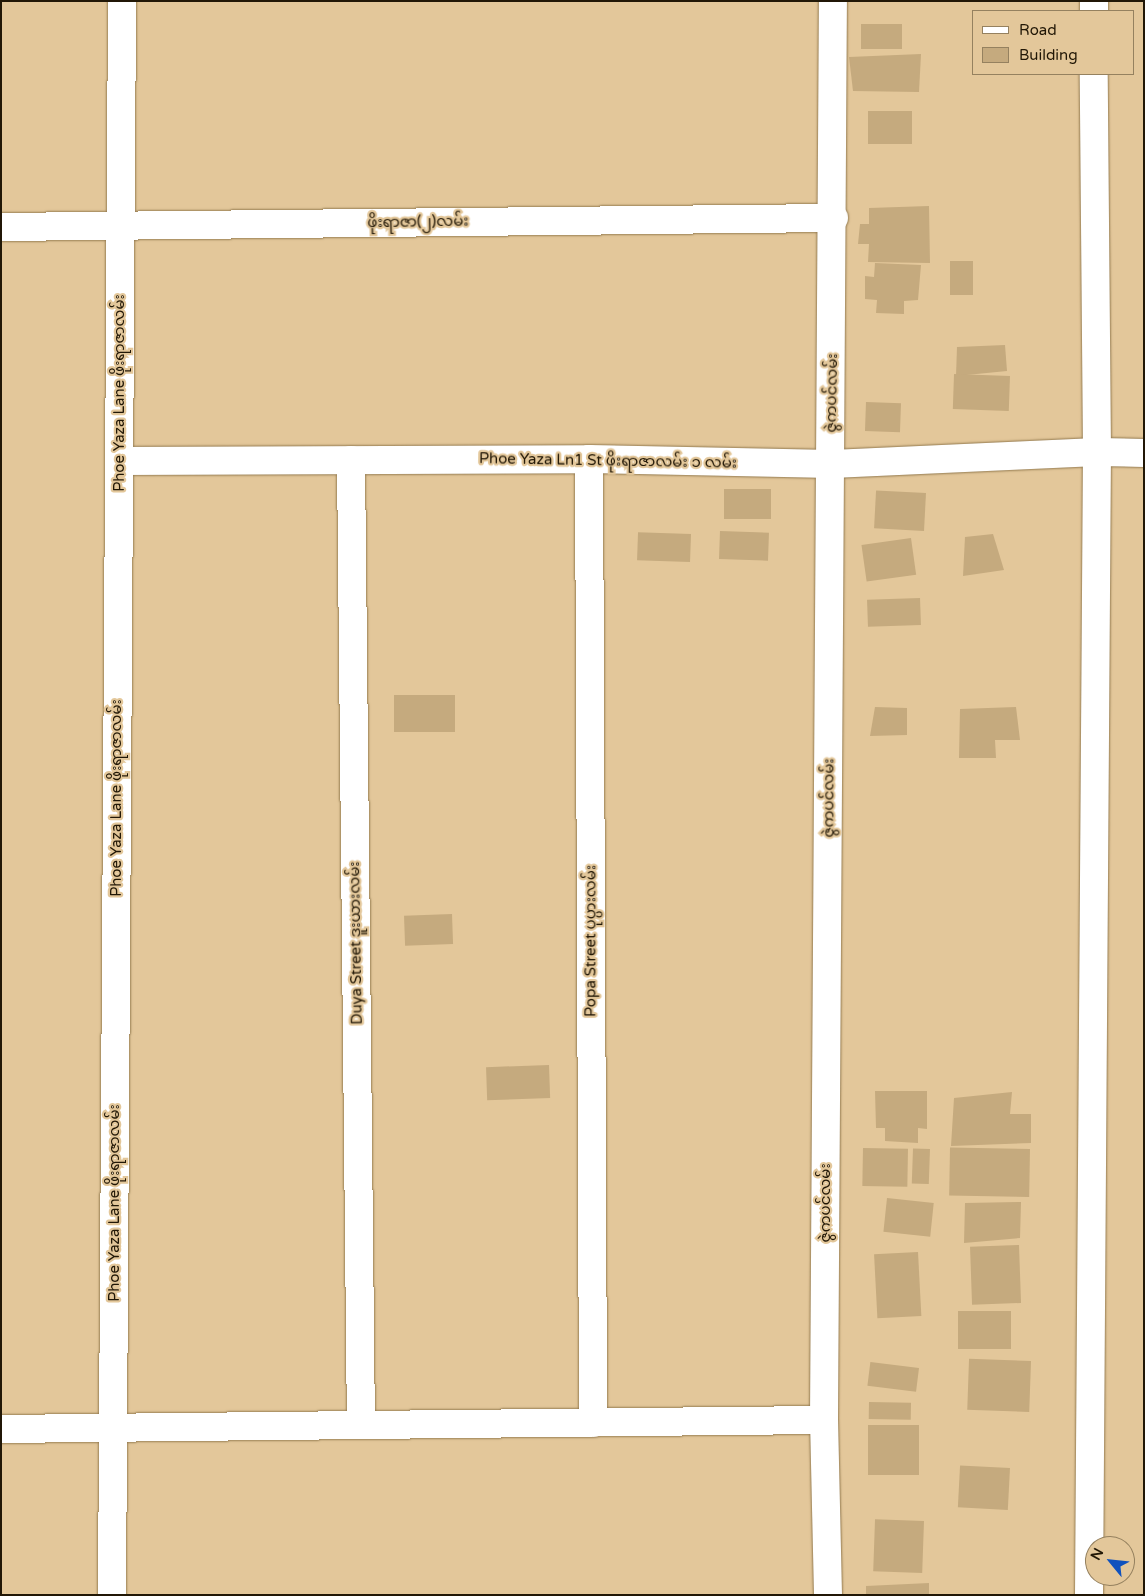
<!DOCTYPE html>
<html>
<head>
<meta charset="utf-8">
<style>
  body { margin:0 }
  #map { position:relative; width:1145px; height:1596px; overflow:hidden; background:#e3c79a; font-family:"Varela Round","Noto Sans Myanmar",sans-serif }
  div>[style] { position:absolute }
  .building>* { inset:0; background:#c5aa7e; transform-origin:0 0 }
  .roads { filter:drop-shadow(0 0 1px #937a4f) drop-shadow(0 0 1px #937a4f) }
  .minor>* { height:28px; margin:-14px; padding:0 14px; transform-origin:14px; border-radius:14px; background:#fff }
  .tertiary>* { height:28px; margin:-14px; padding:0 14px; transform-origin:14px; border-radius:14px; background:#fff }
  span { translate:-50% -50%; white-space:nowrap; text-align:center; line-height:1.15; -webkit-text-stroke:4.5px #e3c79a; paint-order:stroke }
  .street-label { font-size:15px; color:#211706 }
  .frame { position:absolute; inset:0; border:2px solid #211706; pointer-events:none }
  .legend { position:absolute; left:972px; top:10px; width:162px; height:65px; box-sizing:border-box; background:#e3c79a; border:1px solid #95815f; margin:0; padding:6px 9px; list-style:none; font-size:15px; color:#211706 }
  .legend li { display:flex; align-items:center; gap:10px; height:25px }
  .legend b { width:25px; border:1px solid #95815f }
  .north { position:absolute; left:1085px; top:1536px; width:50px; height:50px; box-sizing:border-box; background:#e3c79a; border:1px solid #95815f; border-radius:50%; rotate:298deg; font-size:14px; font-weight:700; line-height:20px; text-align:center; color:#211706 }
  .north::after { content:''; display:block; margin:auto; width:18px; height:22px; background:#1052bd; clip-path:polygon(50% 0,100% 100%,50% 72%,0 100%) }
</style>
</head>
<body>
<div id="map">
  <div class="building">
    <i style="left:902px;top:24px;width:25px;height:41px;rotate:90deg"></i>
    <i style="clip-path:polygon(921px 54px,919px 92px,853px 91px,849px 57px)"></i>
    <i style="left:868px;top:111px;width:44px;height:33px"></i>
    <i style="clip-path:polygon(929px 206px,930px 263px,868px 262px,869px 244px,858px 244px,860px 224px,869px 224px,869px 208px)"></i>
    <i style="left:973px;top:261px;width:34px;height:23px;rotate:90deg"></i>
    <i style="clip-path:polygon(875px 263px,921px 265px,918px 300px,904px 301px,904px 314px,876px 313px,877px 300px,865px 299px,865px 276px,874px 277px)"></i>
    <i style="clip-path:polygon(1005px 345px,1007px 371px,956px 376px,957px 347px)"></i>
    <i style="left:1010px;top:376px;width:35px;height:56px;rotate:92deg"></i>
    <i style="left:866px;top:402px;width:35px;height:29px;rotate:2deg"></i>
    <i style="left:724px;top:489px;width:47px;height:30px"></i>
    <i style="left:926px;top:493px;width:38px;height:50px;rotate:93deg"></i>
    <i style="left:720px;top:531px;width:49px;height:28px;rotate:2deg"></i>
    <i style="left:691px;top:534px;width:28px;height:53px;rotate:92deg"></i>
    <i style="clip-path:polygon(993px 534px,1004px 570px,963px 576px,965px 537px)"></i>
    <i style="left:911px;top:538px;width:37px;height:50px;rotate:82deg"></i>
    <i style="left:920px;top:598px;width:27px;height:53px;rotate:88deg"></i>
    <i style="left:455px;top:695px;width:37px;height:61px;rotate:90deg"></i>
    <i style="clip-path:polygon(875px 707px,907px 708px,907px 735px,870px 736px)"></i>
    <i style="clip-path:polygon(1016px 707px,1020px 740px,995px 740px,996px 758px,959px 758px,960px 709px)"></i>
    <i style="left:452px;top:914px;width:30px;height:48px;rotate:88deg"></i>
    <i style="left:549px;top:1065px;width:33px;height:63px;rotate:88deg"></i>
    <i style="clip-path:polygon(875px 1091px,927px 1091px,927px 1129px,918px 1128px,918px 1143px,885px 1141px,885px 1128px,876px 1128px)"></i>
    <i style="clip-path:polygon(1012px 1092px,1010px 1114px,1031px 1114px,1031px 1143px,951px 1146px,954px 1098px)"></i>
    <i style="left:863px;top:1148px;width:45px;height:38px;rotate:1deg"></i>
    <i style="left:930px;top:1149px;width:35px;height:17px;rotate:92deg"></i>
    <i style="left:1030px;top:1149px;width:48px;height:80px;rotate:91deg"></i>
    <i style="left:887px;top:1198px;width:47px;height:34px;rotate:6deg"></i>
    <i style="clip-path:polygon(1021px 1202px,1020px 1238px,964px 1243px,965px 1203px)"></i>
    <i style="left:1019px;top:1245px;width:58px;height:49px;rotate:88deg"></i>
    <i style="left:918px;top:1252px;width:64px;height:44px;rotate:87deg"></i>
    <i style="left:958px;top:1311px;width:53px;height:38px"></i>
    <i style="left:1031px;top:1361px;width:51px;height:62px;rotate:92deg"></i>
    <i style="left:919px;top:1368px;width:24px;height:49px;rotate:97deg"></i>
    <i style="left:869px;top:1402px;width:42px;height:17px;rotate:1deg"></i>
    <i style="left:868px;top:1425px;width:51px;height:50px"></i>
    <i style="left:1010px;top:1468px;width:42px;height:50px;rotate:93deg"></i>
    <i style="left:924px;top:1521px;width:52px;height:49px;rotate:92deg"></i>
    <i style="clip-path:polygon(929px 1583px,929px 1595px,866px 1595px,866px 1586px)"></i>
  </div>
  <div class="roads">
    <div class="minor">
      <i style="left:1px;top:227px;width:833px;rotate:-0.62deg"></i>
      <i style="left:589px;top:459px;width:964px;rotate:89.76deg"></i>
      <i style="left:351px;top:460px;width:965px;rotate:89.41deg"></i>
      <i style="left:119px;top:461px;width:470px;rotate:-0.2deg"></i>
      <i style="left:589px;top:459px;width:243px;rotate:1.2deg"></i>
      <i style="left:832px;top:464px;width:265px;rotate:-2.6deg"></i>
      <i style="left:1097px;top:452px;width:47px;rotate:1.2deg"></i>
      <i style="left:1px;top:1429px;width:823px;rotate:-0.63deg"></i>
      <i style="left:112px;top:1595px;width:1594px;rotate:-89.64deg"></i>
      <i style="left:828px;top:1595px;width:175px;rotate:-91.3deg"></i>
      <i style="left:824px;top:1420px;width:1419px;rotate:-89.64deg"></i>
    </div>
    <div class="tertiary">
      <i style="left:1094px;top:1px;width:10px;rotate:90deg"></i>
      <i style="left:1089px;top:1595px;width:1143px;rotate:-89.6deg"></i>
      <i style="left:1097px;top:452px;width:378px;rotate:-90.5deg"></i>
    </div>
  </div>
  <div class="street-label">
    <span style="left:418px;top:222px;rotate:-1deg">ဖိုးရာဇာ(၂)လမ်း</span>
    <span style="left:120px;top:393px;rotate:-90deg">Phoe Yaza Lane ဖိုးရာဇာလမ်း</span>
    <span style="left:832px;top:393px;rotate:-89deg">ဇွဲကပင်လမ်း</span>
    <span style="left:608px;top:461px;rotate:1deg">Phoe Yaza Ln1 St ဖိုးရာဇာလမ်း ၁ လမ်း</span>
    <span style="left:117px;top:798px;rotate:-90deg">Phoe Yaza Lane ဖိုးရာဇာလမ်း</span>
    <span style="left:829px;top:798px;rotate:-90deg">ဇွဲကပင်လမ်း</span>
    <span style="left:591px;top:941px;rotate:-90deg">Popa Street ပုပ္ပားလမ်း</span>
    <span style="left:356px;top:943px;rotate:-91deg">Duya Street ဒူးယားလမ်း</span>
    <span style="left:115px;top:1203px;rotate:-90deg">Phoe Yaza Lane ဖိုးရာဇာလမ်း</span>
    <span style="left:826px;top:1203px;rotate:-90deg">ဇွဲကပင်လမ်း</span>
  </div>
  <div class="frame"></div>
  <ul class="legend">
  <li><b style="height:6px;background:#fff"></b>Road</li>
  <li><b style="height:14px;background:#c5aa7e"></b>Building</li>
  </ul>
  <div class="north">N</div>
</div>
</body>
</html>
